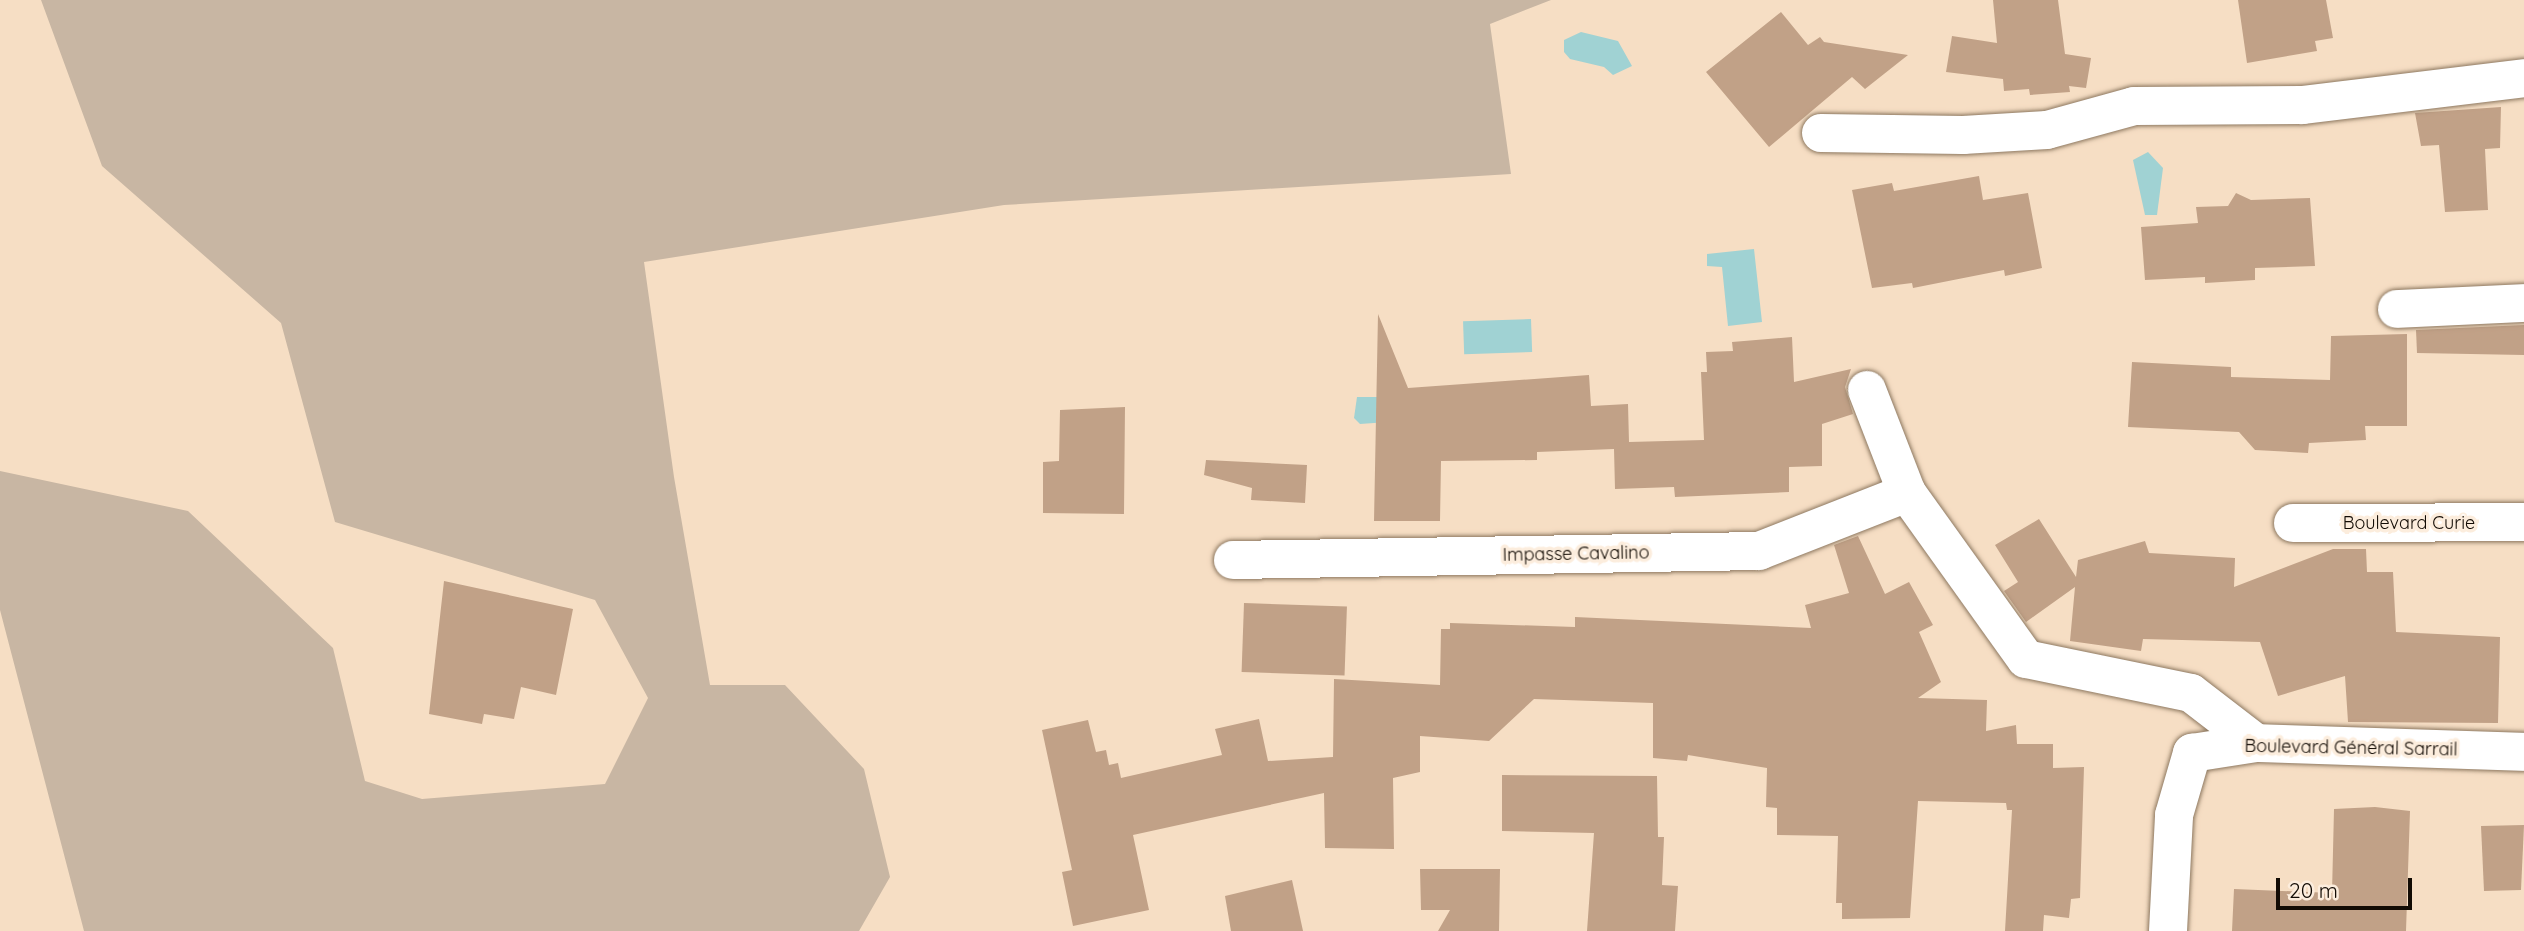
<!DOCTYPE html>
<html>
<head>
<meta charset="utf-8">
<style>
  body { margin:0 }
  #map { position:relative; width:2524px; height:931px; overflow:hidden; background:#f6dec4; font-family:Quicksand,sans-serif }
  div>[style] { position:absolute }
  .green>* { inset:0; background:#c8b6a3 }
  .water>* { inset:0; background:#a0d2d3; transform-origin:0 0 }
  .building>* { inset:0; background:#c1a187; transform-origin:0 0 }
  .roads { filter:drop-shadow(0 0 2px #8d7860) drop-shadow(0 0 2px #8d7860) }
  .minor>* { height:38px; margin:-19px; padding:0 19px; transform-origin:19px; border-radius:19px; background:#fff }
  span { translate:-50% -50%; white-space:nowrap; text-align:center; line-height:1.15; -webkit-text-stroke:7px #fceddd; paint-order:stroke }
  .street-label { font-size:18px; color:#120b04 }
  .scale { position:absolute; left:2276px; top:878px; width:136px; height:32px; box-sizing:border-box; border:4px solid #120b04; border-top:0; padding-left:9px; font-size:21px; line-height:24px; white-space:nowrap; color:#120b04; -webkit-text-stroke:5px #fceddd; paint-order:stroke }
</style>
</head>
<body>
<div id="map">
  <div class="green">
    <i style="clip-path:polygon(41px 0,1551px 0,1490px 24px,1511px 174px,1004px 205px,644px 262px,674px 477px,710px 685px,785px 685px,864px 769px,890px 877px,859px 931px,84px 931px,0 610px,0 471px,188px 511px,333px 648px,365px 781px,422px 799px,605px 784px,648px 698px,595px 600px,335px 522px,281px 323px,102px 166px)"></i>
  </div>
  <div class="water">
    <i style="clip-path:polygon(1581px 32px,1618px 41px,1632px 66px,1613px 75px,1604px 67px,1570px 59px,1564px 52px,1564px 40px)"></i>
    <i style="clip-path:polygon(2148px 152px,2163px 168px,2157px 215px,2145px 215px,2133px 160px)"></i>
    <i style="clip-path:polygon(1754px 249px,1762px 322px,1728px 326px,1722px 267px,1707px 266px,1707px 254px)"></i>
    <i style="left:1531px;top:319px;width:33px;height:68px;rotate:88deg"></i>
    <i style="clip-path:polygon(1357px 397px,1403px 397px,1402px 421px,1360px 424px,1354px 418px)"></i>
  </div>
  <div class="building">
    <i style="clip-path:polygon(1993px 0,2058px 0,2065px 54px,2091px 58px,2086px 88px,2069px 86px,2070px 92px,2030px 95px,2029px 89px,2004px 91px,2003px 79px,1946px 72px,1952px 36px,1997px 43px)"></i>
    <i style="clip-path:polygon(2238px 0,2326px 0,2333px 38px,2315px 41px,2317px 51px,2247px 63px)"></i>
    <i style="clip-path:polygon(1781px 12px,1808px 45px,1820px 37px,1824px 42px,1908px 55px,1865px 89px,1852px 77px,1769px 147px,1706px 72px)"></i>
    <i style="clip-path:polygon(2501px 107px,2500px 148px,2485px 149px,2488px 210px,2445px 212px,2439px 145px,2421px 146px,2415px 113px)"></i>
    <i style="clip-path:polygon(1979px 176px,1983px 200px,2028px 193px,2042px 268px,2005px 276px,2004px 270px,1913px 288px,1912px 283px,1872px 288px,1852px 190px,1892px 183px,1894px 191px)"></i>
    <i style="clip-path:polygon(2236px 193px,2251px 200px,2310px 198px,2315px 266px,2255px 268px,2255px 280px,2205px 283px,2205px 277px,2145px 280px,2141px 227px,2198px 223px,2196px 207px,2228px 206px)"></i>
    <i style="clip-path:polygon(1378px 314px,1408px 388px,1589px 375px,1591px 406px,1628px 404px,1629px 442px,1704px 440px,1701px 372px,1707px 372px,1706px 352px,1733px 351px,1732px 342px,1792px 337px,1794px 382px,1851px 369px,1845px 387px,1853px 414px,1822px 424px,1822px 466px,1789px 467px,1789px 492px,1675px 497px,1674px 487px,1615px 489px,1614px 449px,1537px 452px,1537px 460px,1441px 461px,1440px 521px,1374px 521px)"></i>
    <i style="clip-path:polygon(2524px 325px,2524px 355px,2417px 353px,2416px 330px)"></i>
    <i style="clip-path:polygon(2407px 334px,2407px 426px,2365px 426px,2366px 440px,2309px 443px,2308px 453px,2255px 450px,2239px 432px,2128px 427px,2132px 362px,2231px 367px,2231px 377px,2330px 380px,2331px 336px)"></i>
    <i style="clip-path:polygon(1125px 407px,1124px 514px,1043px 513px,1043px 462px,1059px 461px,1060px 410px)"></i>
    <i style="clip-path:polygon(1206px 460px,1307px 465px,1305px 503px,1251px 500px,1252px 488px,1204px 475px)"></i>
    <i style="clip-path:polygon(2039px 519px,2076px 577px,2078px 560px,2145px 541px,2149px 553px,2235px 558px,2234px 587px,2333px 549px,2366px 549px,2367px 572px,2393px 572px,2396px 632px,2500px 637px,2498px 723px,2348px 722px,2345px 676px,2278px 696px,2260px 642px,2143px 639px,2141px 651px,2070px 641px,2075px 587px,2026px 622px,2004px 591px,2018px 582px,1995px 545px)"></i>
    <i style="clip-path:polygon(1858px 536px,1885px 594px,1909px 582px,1933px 625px,1919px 632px,1941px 682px,1918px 698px,1987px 700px,1986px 731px,2016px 725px,2017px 744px,2053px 744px,2053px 768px,2084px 767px,2080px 898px,2071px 899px,2069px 918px,2044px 915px,2043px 931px,2005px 931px,2012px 810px,2007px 810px,2006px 803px,1918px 801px,1910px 918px,1842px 919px,1842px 903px,1836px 903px,1838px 836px,1777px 835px,1777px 808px,1766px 807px,1767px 768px,1688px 755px,1687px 761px,1653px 758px,1653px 703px,1534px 699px,1489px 741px,1420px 736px,1420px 772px,1393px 778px,1394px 849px,1325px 848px,1324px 793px,1133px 835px,1149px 910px,1073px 926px,1062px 872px,1072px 870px,1042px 730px,1088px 720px,1096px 752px,1106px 750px,1109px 765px,1118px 763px,1121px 778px,1222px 755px,1215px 729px,1259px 719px,1268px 761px,1333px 757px,1334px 679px,1440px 685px,1441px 629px,1450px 629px,1450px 623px,1575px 627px,1575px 617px,1811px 628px,1805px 605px,1849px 593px,1834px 545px)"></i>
    <i style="clip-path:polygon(444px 581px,573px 609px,556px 695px,521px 687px,514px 719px,484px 714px,482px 724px,429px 714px)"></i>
    <i style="left:1244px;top:603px;width:103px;height:69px;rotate:2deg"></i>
    <i style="clip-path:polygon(1502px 775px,1657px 776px,1658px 837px,1664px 837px,1662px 885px,1678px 886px,1675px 931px,1587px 931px,1594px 833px,1502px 831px)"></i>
    <i style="clip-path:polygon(2375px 807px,2410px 811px,2406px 931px,2232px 931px,2234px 889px,2332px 893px,2334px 809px)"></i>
    <i style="clip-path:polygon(2524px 825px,2521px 890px,2484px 891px,2481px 826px)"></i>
    <i style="clip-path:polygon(1420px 869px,1500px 869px,1499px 931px,1438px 931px,1450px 910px,1421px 910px)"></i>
    <i style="clip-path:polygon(1292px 880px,1303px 931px,1231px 931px,1225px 896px)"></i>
  </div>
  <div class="roads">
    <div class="minor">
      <i style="left:1821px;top:133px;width:142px;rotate:0.8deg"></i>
      <i style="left:1963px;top:135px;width:84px;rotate:-3.4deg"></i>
      <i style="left:2047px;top:130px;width:90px;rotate:-15.4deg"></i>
      <i style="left:2134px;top:106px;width:168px;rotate:-0.3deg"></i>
      <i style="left:2302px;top:105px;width:224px;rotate:-6.9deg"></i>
      <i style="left:2397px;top:309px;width:127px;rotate:-2.7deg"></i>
      <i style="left:1867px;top:390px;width:110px;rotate:68.8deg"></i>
      <i style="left:2293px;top:523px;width:231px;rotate:-0.2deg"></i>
      <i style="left:1233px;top:560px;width:526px;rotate:-0.98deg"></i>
      <i style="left:1759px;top:551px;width:159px;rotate:-21.4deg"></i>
      <i style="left:1907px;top:493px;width:204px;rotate:54.4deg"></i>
      <i style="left:2026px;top:659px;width:168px;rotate:11.6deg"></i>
      <i style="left:2191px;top:693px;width:82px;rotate:37.6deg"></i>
      <i style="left:2168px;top:931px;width:116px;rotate:-87deg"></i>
      <i style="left:2174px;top:815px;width:65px;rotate:-73.8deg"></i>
      <i style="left:2192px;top:753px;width:65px;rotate:-8.9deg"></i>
      <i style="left:2256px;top:743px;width:268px;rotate:1.9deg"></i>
    </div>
  </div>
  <div class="street-label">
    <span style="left:2409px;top:523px">Boulevard Curie</span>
    <span style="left:1576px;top:554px;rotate:-1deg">Impasse Cavalino</span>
    <span style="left:2351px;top:748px;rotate:1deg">Boulevard Général Sarrail</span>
  </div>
  <div class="scale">20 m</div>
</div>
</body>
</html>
